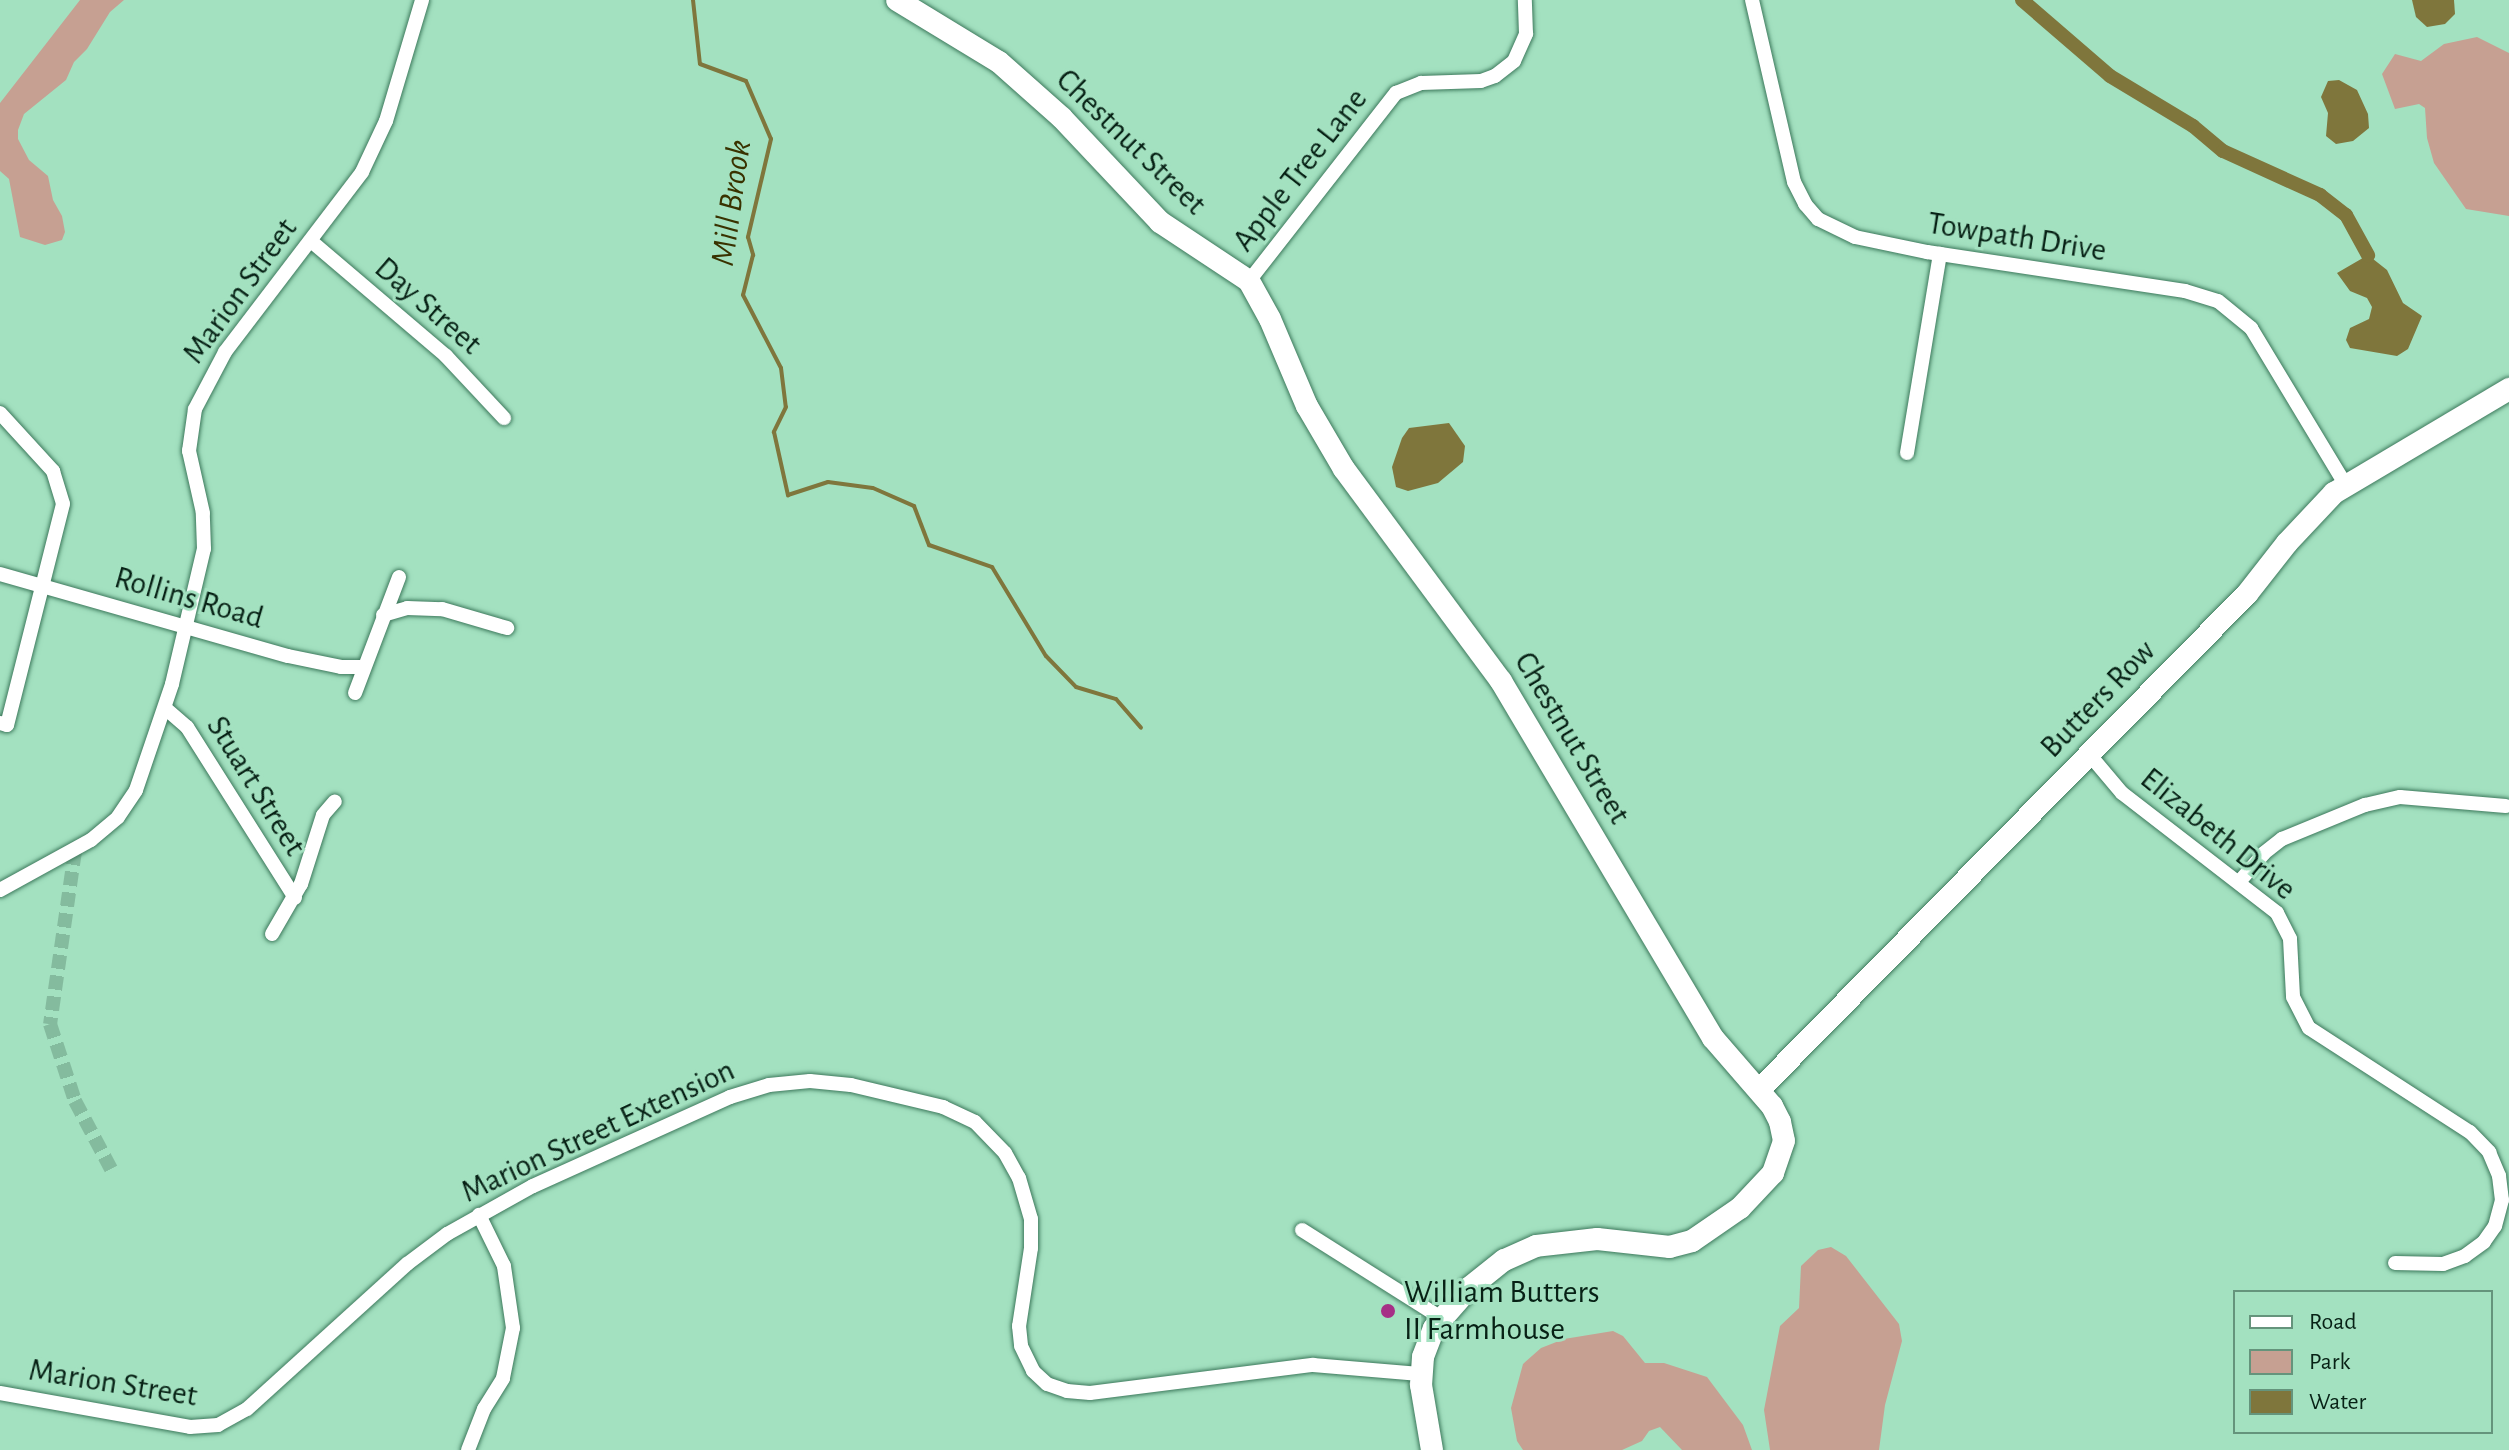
<!DOCTYPE html>
<html>
<head>
<meta charset="utf-8">
<style>
  body { margin:0 }
  #map { position:relative; width:2509px; height:1450px; overflow:hidden; background:#a3e1c0; font-family:"Alegreya Sans",sans-serif }
  div>[style] { position:absolute }
  .green>* { inset:0; background:#c6a092 }
  .water>* { inset:0; background:#7f763c }
  .stream>* { height:4px; margin:-2px; padding:0 2px; transform-origin:2px; border-radius:2px; background:#7f763c }
  .canal>* { height:14px; margin:-7px; padding:0 7px; transform-origin:7px; border-radius:7px; background:#7f763c }
  .street-tunnel>* { height:14px; margin-top:-7px; transform-origin:0; background:repeating-linear-gradient(90deg,#84bb9e 0 14px,transparent 0 21px) }
  .roads { filter:drop-shadow(0 0 2px #3d795c) drop-shadow(0 0 2px #3d795c) }
  .street>* { height:14px; margin:-7px; padding:0 7px; transform-origin:7px; border-radius:7px; background:#fff }
  .secondary>* { height:22px; margin:-11px; padding:0 11px; transform-origin:11px; border-radius:11px; background:#fff }
  .dots>* { width:22px; height:22px; translate:-50% -50%; box-sizing:border-box; border:4px solid #a3e1c0; border-radius:50% }
  span { translate:-50% -50%; white-space:nowrap; text-align:center; line-height:1.15; -webkit-text-stroke:6px #a3e1c0; paint-order:stroke }
  .street-label { font-size:32px; color:#072115 }
  .poi-label { font-size:32px; color:#072115 }
  .left { translate:0 -50%; text-align:left }
  .water-label { font-size:34px; color:#393200; font-style:italic }
  .legend { position:absolute; left:2233px; top:1290px; width:260px; height:144px; box-sizing:border-box; background:#a3e1c0; border:2px solid #65947c; margin:0; padding:10px 14px; list-style:none; font-size:24px; color:#072115 }
  .legend li { display:flex; align-items:center; gap:16px; height:40px }
  .legend b { width:40px; border:2px solid #65947c }
</style>
</head>
<body>
<div id="map">
  <div class="green">
    <i style="clip-path:polygon(80px 0,124px 0,110px 12px,87px 49px,74px 62px,66px 80px,24px 114px,18px 130px,18px 139px,29px 160px,48px 176px,53px 200px,62px 216px,65px 232px,62px 240px,45px 245px,20px 237px,9px 179px,0 171px,0 103px)"></i>
    <i style="clip-path:polygon(2477px 37px,2509px 53px,2509px 216px,2466px 209px,2434px 163px,2427px 138px,2425px 108px,2419px 104px,2395px 109px,2382px 74px,2395px 54px,2421px 61px,2444px 44px)"></i>
    <i style="clip-path:polygon(1831px 1247px,1846px 1256px,1899px 1324px,1902px 1341px,1885px 1405px,1879px 1450px,1770px 1450px,1764px 1410px,1780px 1326px,1799px 1308px,1801px 1266px,1818px 1250px)"></i>
    <i style="clip-path:polygon(1613px 1331px,1623px 1336px,1645px 1363px,1664px 1363px,1707px 1377px,1743px 1425px,1752px 1450px,1682px 1450px,1660px 1427px,1649px 1431px,1642px 1441px,1622px 1450px,1523px 1450px,1517px 1441px,1511px 1408px,1523px 1364px,1541px 1348px,1564px 1339px)"></i>
  </div>
  <div class="water">
    <i style="clip-path:polygon(2412px 0,2454px 0,2455px 14px,2445px 24px,2427px 27px,2416px 17px)"></i>
    <i style="clip-path:polygon(2339px 80px,2357px 90px,2368px 114px,2369px 128px,2353px 141px,2336px 144px,2326px 136px,2328px 113px,2321px 97px,2328px 81px)"></i>
    <i style="clip-path:polygon(2368px 255px,2387px 270px,2403px 303px,2422px 316px,2408px 349px,2397px 356px,2350px 348px,2346px 340px,2350px 328px,2369px 319px,2372px 307px,2367px 298px,2350px 291px,2337px 273px)"></i>
    <i style="clip-path:polygon(1449px 423px,1465px 446px,1463px 462px,1438px 483px,1408px 491px,1396px 487px,1392px 467px,1402px 438px,1409px 428px)"></i>
  </div>
  <div class="stream">
    <i style="left:693px;top:0;width:64px;rotate:83.8deg"></i>
    <i style="left:700px;top:64px;width:49px;rotate:20.3deg"></i>
    <i style="left:746px;top:81px;width:63px;rotate:66.7deg"></i>
    <i style="left:771px;top:139px;width:101px;rotate:103.2deg"></i>
    <i style="left:748px;top:237px;width:19px;rotate:74deg"></i>
    <i style="left:753px;top:255px;width:41px;rotate:104deg"></i>
    <i style="left:743px;top:295px;width:82px;rotate:62.5deg"></i>
    <i style="left:781px;top:368px;width:39px;rotate:83deg"></i>
    <i style="left:786px;top:407px;width:28px;rotate:116deg"></i>
    <i style="left:774px;top:432px;width:65px;rotate:77.5deg"></i>
    <i style="left:788px;top:495px;width:42px;rotate:-18deg"></i>
    <i style="left:828px;top:482px;width:45px;rotate:7.6deg"></i>
    <i style="left:873px;top:488px;width:45px;rotate:23.7deg"></i>
    <i style="left:914px;top:506px;width:42px;rotate:69deg"></i>
    <i style="left:929px;top:545px;width:67px;rotate:19.2deg"></i>
    <i style="left:992px;top:567px;width:104px;rotate:58.8deg"></i>
    <i style="left:1046px;top:656px;width:43px;rotate:45.9deg"></i>
    <i style="left:1076px;top:687px;width:42px;rotate:16.7deg"></i>
    <i style="left:1116px;top:699px;width:38px;rotate:49deg"></i>
  </div>
  <div class="canal">
    <i style="left:2022px;top:0;width:116px;rotate:40.8deg"></i>
    <i style="left:2110px;top:76px;width:97px;rotate:31.1deg"></i>
    <i style="left:2193px;top:126px;width:39px;rotate:40deg"></i>
    <i style="left:2223px;top:151px;width:107px;rotate:24.4deg"></i>
    <i style="left:2320px;top:195px;width:33px;rotate:38deg"></i>
    <i style="left:2346px;top:215px;width:46px;rotate:61.2deg"></i>
  </div>
  <div class="street-tunnel">
    <i style="left:75px;top:851px;width:175px;rotate:98.2deg"></i>
    <i style="left:50px;top:1024px;width:81px;rotate:72deg"></i>
    <i style="left:75px;top:1101px;width:77px;rotate:62.1deg"></i>
  </div>
  <div class="roads">
    <div class="street">
      <i style="left:1752px;top:0;width:187px;rotate:77deg"></i>
      <i style="left:1794px;top:182px;width:25px;rotate:63deg"></i>
      <i style="left:1805px;top:204px;width:20px;rotate:49deg"></i>
      <i style="left:1818px;top:219px;width:41px;rotate:25.9deg"></i>
      <i style="left:1855px;top:237px;width:74px;rotate:11.8deg"></i>
      <i style="left:1927px;top:252px;width:261px;rotate:8.6deg"></i>
      <i style="left:2185px;top:291px;width:34px;rotate:17deg"></i>
      <i style="left:2218px;top:301px;width:43px;rotate:39.3deg"></i>
      <i style="left:2251px;top:328px;width:182px;rotate:58.9deg"></i>
      <i style="left:311px;top:241px;width:177px;rotate:40.4deg"></i>
      <i style="left:446px;top:356px;width:85px;rotate:46.9deg"></i>
      <i style="left:1249px;top:281px;width:239px;rotate:-52deg"></i>
      <i style="left:1396px;top:93px;width:27px;rotate:-22deg"></i>
      <i style="left:1421px;top:83px;width:60px;rotate:-1.9deg"></i>
      <i style="left:1481px;top:81px;width:15px;rotate:-20deg"></i>
      <i style="left:1495px;top:76px;width:24px;rotate:-38deg"></i>
      <i style="left:1514px;top:61px;width:30px;rotate:-66deg"></i>
      <i style="left:1526px;top:34px;width:34px;rotate:-92deg"></i>
      <i style="left:0;top:413px;width:79px;rotate:47.6deg"></i>
      <i style="left:53px;top:471px;width:34px;rotate:73deg"></i>
      <i style="left:63px;top:504px;width:228px;rotate:104.2deg"></i>
      <i style="left:7px;top:725px;width:7px;rotate:-164deg"></i>
      <i style="left:1907px;top:453px;width:202px;rotate:-80.6deg"></i>
      <i style="left:0;top:574px;width:299px;rotate:15.9deg"></i>
      <i style="left:288px;top:656px;width:54px;rotate:11.7deg"></i>
      <i style="left:341px;top:667px;width:22px"></i>
      <i style="left:383px;top:615px;width:25px;rotate:-16deg"></i>
      <i style="left:407px;top:608px;width:35px;rotate:2deg"></i>
      <i style="left:442px;top:609px;width:68px;rotate:16.3deg"></i>
      <i style="left:355px;top:693px;width:124px;rotate:-69.2deg"></i>
      <i style="left:165px;top:708px;width:29px;rotate:41deg"></i>
      <i style="left:187px;top:727px;width:202px;rotate:57.7deg"></i>
      <i style="left:2089px;top:754px;width:51px;rotate:49.8deg"></i>
      <i style="left:2122px;top:793px;width:196px;rotate:37.7deg"></i>
      <i style="left:2277px;top:913px;width:29px;rotate:63deg"></i>
      <i style="left:2290px;top:939px;width:58px;rotate:87deg"></i>
      <i style="left:2293px;top:997px;width:35px;rotate:63deg"></i>
      <i style="left:2309px;top:1028px;width:192px;rotate:32.9deg"></i>
      <i style="left:2470px;top:1132px;width:28px;rotate:46deg"></i>
      <i style="left:2489px;top:1152px;width:26px;rotate:67deg"></i>
      <i style="left:2499px;top:1176px;width:24px;rotate:83deg"></i>
      <i style="left:2502px;top:1200px;width:27px;rotate:105deg"></i>
      <i style="left:2495px;top:1226px;width:19px;rotate:125deg"></i>
      <i style="left:2484px;top:1242px;width:24px;rotate:144deg"></i>
      <i style="left:2465px;top:1256px;width:23px;rotate:160deg"></i>
      <i style="left:2443px;top:1264px;width:48px;rotate:-178.8deg"></i>
      <i style="left:2239px;top:882px;width:38px;rotate:-49deg"></i>
      <i style="left:2264px;top:853px;width:23px;rotate:-38deg"></i>
      <i style="left:2282px;top:839px;width:90px;rotate:-22.3deg"></i>
      <i style="left:2365px;top:805px;width:36px;rotate:-13deg"></i>
      <i style="left:2400px;top:797px;width:106px;rotate:4.9deg"></i>
      <i style="left:0;top:890px;width:104px;rotate:-28.8deg"></i>
      <i style="left:91px;top:840px;width:35px;rotate:-40deg"></i>
      <i style="left:118px;top:817px;width:32px;rotate:-56deg"></i>
      <i style="left:136px;top:790px;width:112px;rotate:-71.2deg"></i>
      <i style="left:172px;top:684px;width:139px;rotate:-76.7deg"></i>
      <i style="left:204px;top:549px;width:36px;rotate:-92deg"></i>
      <i style="left:203px;top:513px;width:64px;rotate:-102.7deg"></i>
      <i style="left:189px;top:451px;width:42px;rotate:-81.9deg"></i>
      <i style="left:195px;top:409px;width:64px;rotate:-62.2deg"></i>
      <i style="left:225px;top:352px;width:226px;rotate:-52.7deg"></i>
      <i style="left:362px;top:172px;width:56px;rotate:-64.8deg"></i>
      <i style="left:386px;top:121px;width:126px;rotate:-73.4deg"></i>
      <i style="left:272px;top:934px;width:58px;rotate:-59.9deg"></i>
      <i style="left:301px;top:884px;width:72px;rotate:-72.3deg"></i>
      <i style="left:323px;top:815px;width:18px;rotate:-49deg"></i>
      <i style="left:1302px;top:1230px;width:165px;rotate:32.3deg"></i>
      <i style="left:0;top:1393px;width:193px;rotate:10.1deg"></i>
      <i style="left:190px;top:1427px;width:28px;rotate:-4deg"></i>
      <i style="left:218px;top:1425px;width:33px;rotate:-29deg"></i>
      <i style="left:247px;top:1409px;width:216px;rotate:-42.2deg"></i>
      <i style="left:407px;top:1264px;width:50px;rotate:-36.9deg"></i>
      <i style="left:447px;top:1234px;width:98px;rotate:-29.2deg"></i>
      <i style="left:533px;top:1186px;width:216px;rotate:-24.3deg"></i>
      <i style="left:730px;top:1097px;width:41px;rotate:-17.1deg"></i>
      <i style="left:769px;top:1085px;width:41px;rotate:-5.6deg"></i>
      <i style="left:810px;top:1081px;width:41px;rotate:5.6deg"></i>
      <i style="left:851px;top:1085px;width:95px;rotate:13.4deg"></i>
      <i style="left:943px;top:1107px;width:35px;rotate:25deg"></i>
      <i style="left:975px;top:1122px;width:43px;rotate:45.9deg"></i>
      <i style="left:1005px;top:1153px;width:29px;rotate:61deg"></i>
      <i style="left:1019px;top:1178px;width:43px;rotate:73.7deg"></i>
      <i style="left:1031px;top:1219px;width:29px;rotate:90deg"></i>
      <i style="left:1031px;top:1248px;width:79px;rotate:98.7deg"></i>
      <i style="left:1019px;top:1326px;width:20px;rotate:84deg"></i>
      <i style="left:1021px;top:1346px;width:28px;rotate:64deg"></i>
      <i style="left:1033px;top:1371px;width:19px;rotate:43deg"></i>
      <i style="left:1047px;top:1384px;width:21px;rotate:19deg"></i>
      <i style="left:1067px;top:1391px;width:23px;rotate:5deg"></i>
      <i style="left:1090px;top:1393px;width:225px;rotate:-7.2deg"></i>
      <i style="left:1313px;top:1365px;width:107px;rotate:4.8deg"></i>
      <i style="left:468px;top:1450px;width:44px;rotate:-68.7deg"></i>
      <i style="left:484px;top:1409px;width:36px;rotate:-58deg"></i>
      <i style="left:503px;top:1378px;width:51px;rotate:-78.7deg"></i>
      <i style="left:513px;top:1328px;width:63px;rotate:-98.3deg"></i>
      <i style="left:504px;top:1266px;width:57px;rotate:-116.1deg"></i>
    </div>
    <div class="secondary">
      <i style="left:897px;top:0;width:119px;rotate:31.3deg"></i>
      <i style="left:999px;top:62px;width:84px;rotate:41.6deg"></i>
      <i style="left:1062px;top:118px;width:143px;rotate:46.7deg"></i>
      <i style="left:1160px;top:222px;width:107px;rotate:33.5deg"></i>
      <i style="left:1249px;top:281px;width:43px;rotate:61.1deg"></i>
      <i style="left:1270px;top:319px;width:95px;rotate:67deg"></i>
      <i style="left:1307px;top:406px;width:73px;rotate:59.6deg"></i>
      <i style="left:1344px;top:469px;width:264px;rotate:53.5deg"></i>
      <i style="left:1501px;top:681px;width:415px;rotate:59.3deg"></i>
      <i style="left:1713px;top:1038px;width:90px;rotate:49.1deg"></i>
      <i style="left:1772px;top:1106px;width:18px;rotate:63deg"></i>
      <i style="left:1780px;top:1122px;width:19px;rotate:78deg"></i>
      <i style="left:1784px;top:1141px;width:34px;rotate:109deg"></i>
      <i style="left:1773px;top:1173px;width:48px;rotate:133.3deg"></i>
      <i style="left:1740px;top:1208px;width:58px;rotate:145.5deg"></i>
      <i style="left:1692px;top:1241px;width:23px;rotate:165deg"></i>
      <i style="left:1670px;top:1247px;width:73px;rotate:-173.7deg"></i>
      <i style="left:1597px;top:1239px;width:61px;rotate:173.5deg"></i>
      <i style="left:1536px;top:1246px;width:35px;rotate:156deg"></i>
      <i style="left:1504px;top:1260px;width:45px;rotate:141.3deg"></i>
      <i style="left:1469px;top:1288px;width:53px;rotate:131.2deg"></i>
      <i style="left:1434px;top:1328px;width:31px;rotate:111deg"></i>
      <i style="left:1423px;top:1357px;width:28px;rotate:94deg"></i>
      <i style="left:1421px;top:1385px;width:66px;rotate:80.4deg"></i>
      <i style="left:1759px;top:1090px;width:696px;rotate:-45.47deg"></i>
      <i style="left:2247px;top:594px;width:65px;rotate:-51.9deg"></i>
      <i style="left:2287px;top:543px;width:69px;rotate:-46.8deg"></i>
      <i style="left:2334px;top:493px;width:204px;rotate:-30.7deg"></i>
    </div>
  </div>
  <div class="dots">
    <i style="left:1388px;top:1311px;background:#a62f86"></i>
  </div>
  <div class="street-label">
    <span style="left:1131px;top:142px;rotate:44deg">Chestnut Street</span>
    <span style="left:1300px;top:170px;rotate:-52deg">Apple Tree Lane</span>
    <span style="left:2017px;top:237px;rotate:9deg">Towpath Drive</span>
    <span style="left:240px;top:291px;rotate:-54deg">Marion Street</span>
    <span style="left:428px;top:306px;rotate:41deg">Day Street</span>
    <span style="left:189px;top:598px;rotate:16deg">Rollins Road</span>
    <span style="left:2098px;top:699px;rotate:-46deg">Butters Row</span>
    <span style="left:1572px;top:738px;rotate:59deg">Chestnut Street</span>
    <span style="left:256px;top:786px;rotate:58deg">Stuart Street</span>
    <span style="left:2218px;top:834px;rotate:39deg">Elizabeth Drive</span>
    <span style="left:598px;top:1131px;rotate:-25deg">Marion Street Extension</span>
    <span style="left:113px;top:1383px;rotate:9deg">Marion Street</span>
  </div>
  <div class="poi-label">
    <span class="left" style="left:1404px;top:1311px">William Butters<br>II Farmhouse</span>
  </div>
  <div class="water-label">
    <span style="left:732px;top:203px;rotate:-82deg">Mill Brook</span>
  </div>
  <ul class="legend">
  <li><b style="height:10px;background:#fff"></b>Road</li>
  <li><b style="height:22px;background:#c6a092"></b>Park</li>
  <li><b style="height:22px;background:#7f763c"></b>Water</li>
  </ul>
</div>
</body>
</html>
